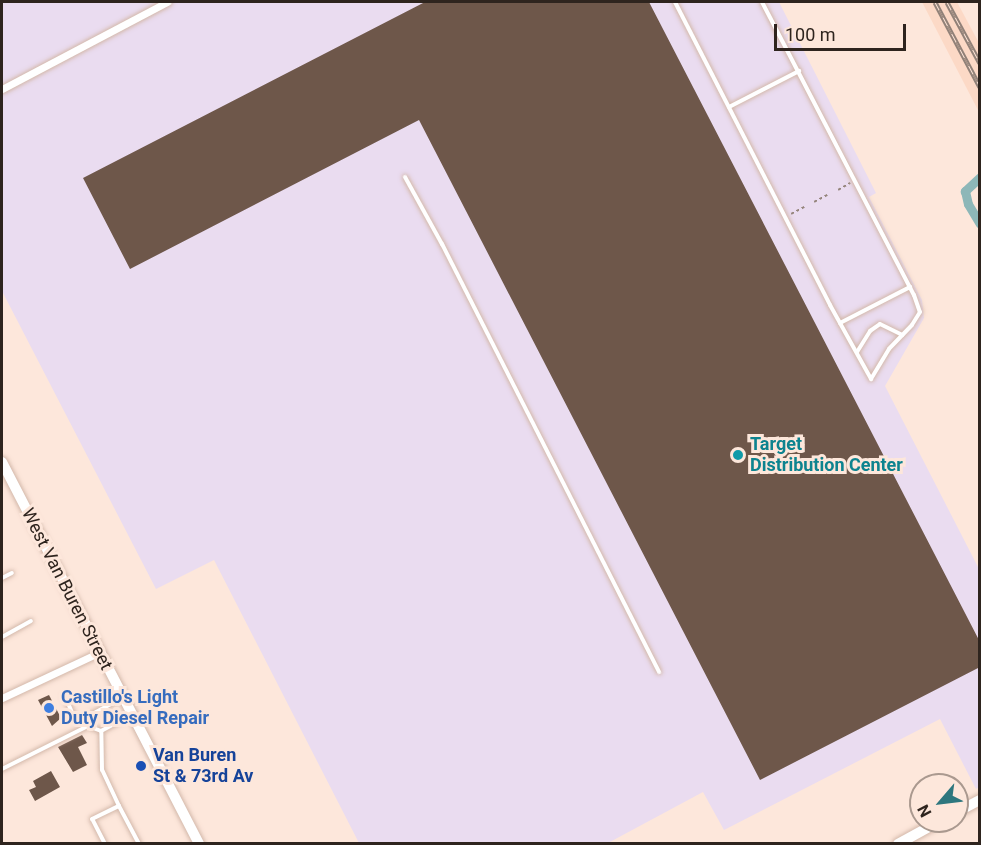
<!DOCTYPE html>
<html>
<head>
<meta charset="utf-8">
<style>
  body { margin:0 }
  #map { position:relative; width:981px; height:845px; overflow:hidden; background:#fde7db; font-family:Roboto,sans-serif }
  div>[style] { position:absolute }
  .built>* { inset:0; background:#fcd9c6 }
  .industrial>* { inset:0; background:#eadcf0 }
  .canal>* { height:9px; margin:-4.5px; padding:0 4.5px; transform-origin:4.5px; border-radius:4.5px; background:#8db7b8 }
  .building>* { inset:0; background:#6e574a }
  .path>* { height:1.5px; margin-top:-0.75px; transform-origin:0; background:repeating-linear-gradient(90deg,#95857c 0 3px,transparent 0 6px) }
  .roads { filter:drop-shadow(0 0 2px #d3b8aa) drop-shadow(0 0 2px #d3b8aa) }
  .service>* { height:4px; margin:-2px; padding:0 2px; transform-origin:2px; border-radius:2px; background:#fff }
  .minor>* { height:7px; margin:-3.5px; padding:0 3.5px; transform-origin:3.5px; border-radius:3.5px; background:#fff }
  .secondary>* { height:10px; margin:-5px; padding:0 5px; transform-origin:5px; border-radius:5px; background:#fff }
  .primary>* { height:10px; margin:-5px; padding:0 5px; transform-origin:5px; border-radius:5px; background:#fff }
  .rail>* { height:5px; margin-top:-2.5px; transform-origin:0; background:repeating-linear-gradient(90deg,#fde7db 0 9px,#918178 0 18px); box-sizing:border-box; border-block:2px solid #918178 }
  .dots>* { width:16px; height:16px; translate:-50% -50%; box-sizing:border-box; border:3px solid #fde7db; border-radius:50% }
  span { translate:-50% -50%; white-space:nowrap; text-align:center; line-height:1.15; -webkit-text-stroke:6px #fde7db; paint-order:stroke }
  .culture-label { font-size:18px; color:#0d838f; font-weight:700 }
  .left { translate:0 -50%; text-align:left }
  .street-label { font-size:18px; color:#2e241e }
  .shop-label { font-size:18px; color:#366cbe; font-weight:700 }
  .transit-label { font-size:18px; color:#164399; font-weight:700 }
  .frame { position:absolute; inset:0; border:3px solid #2e241e; pointer-events:none }
  .north { position:absolute; left:909px; top:773px; width:60px; height:60px; box-sizing:border-box; background:#fde7db; border:2px solid #aa998f; border-radius:50%; rotate:242deg; font-size:16px; font-weight:700; line-height:24px; text-align:center; color:#2e241e }
  .north::after { content:''; display:block; margin:auto; width:21px; height:27px; background:#2e777e; clip-path:polygon(50% 0,100% 100%,50% 72%,0 100%) }
  .scale { position:absolute; left:774px; top:24px; width:132px; height:27px; box-sizing:border-box; border:3px solid #2e241e; border-top:0; padding-left:8px; font-size:18px; line-height:21px; white-space:nowrap; color:#2e241e; -webkit-text-stroke:4px #fde7db; paint-order:stroke }
</style>
</head>
<body>
<div id="map">
  <div class="built">
    <i style="clip-path:polygon(922px 2px,957px 2px,979px 43px,979px 112px)"></i>
  </div>
  <div class="industrial">
    <i style="clip-path:polygon(2px 2px,779px 2px,876px 193px,869px 197px,922px 300px,924px 318px,885px 386px,979px 569px,979px 787px,976px 789px,940px 719px,724px 830px,703px 792px,608px 843px,359px 843px,214px 560px,156px 589px,2px 291px)"></i>
  </div>
  <div class="canal">
    <i style="left:980px;top:177px;width:21px;rotate:137deg"></i>
    <i style="left:965px;top:191px;width:13px;rotate:77deg"></i>
    <i style="left:968px;top:204px;width:23px;rotate:59deg"></i>
  </div>
  <div class="building">
    <i style="clip-path:polygon(425px 2px,649px 2px,980px 642px,980px 667px,760px 780px,419px 120px,130px 269px,83px 178px)"></i>
    <i style="clip-path:polygon(49px 695px,61px 718px,52px 726px,38px 700px)"></i>
    <i style="clip-path:polygon(82px 735px,87px 743px,78px 747px,87px 765px,73px 772px,58px 747px)"></i>
    <i style="clip-path:polygon(51px 771px,60px 787px,35px 801px,29px 790px,36px 787px,33px 781px)"></i>
  </div>
  <div class="path">
    <i style="left:838px;top:190px;width:14px;rotate:-30deg"></i>
    <i style="left:814px;top:202px;width:15px;rotate:-28deg"></i>
    <i style="left:791px;top:214px;width:15px;rotate:-28deg"></i>
  </div>
  <div class="roads">
    <div class="service">
      <i style="left:675px;top:2px;width:340px;rotate:62.9deg"></i>
      <i style="left:830px;top:305px;width:85px;rotate:61deg"></i>
      <i style="left:762px;top:2px;width:330px;rotate:62.6deg"></i>
      <i style="left:914px;top:295px;width:18px;rotate:71deg"></i>
      <i style="left:920px;top:312px;width:15px;rotate:122deg"></i>
      <i style="left:912px;top:325px;width:33px;rotate:134deg"></i>
      <i style="left:889px;top:349px;width:35px;rotate:121deg"></i>
      <i style="left:729px;top:107px;width:79px;rotate:-27.2deg"></i>
      <i style="left:405px;top:177px;width:77px;rotate:61.1deg"></i>
      <i style="left:442px;top:244px;width:480px;rotate:63.1deg"></i>
      <i style="left:840px;top:323px;width:79px;rotate:-27.2deg"></i>
      <i style="left:857px;top:352px;width:25px;rotate:-58deg"></i>
      <i style="left:870px;top:331px;width:12px;rotate:-35deg"></i>
      <i style="left:880px;top:324px;width:25px;rotate:26deg"></i>
      <i style="left:2px;top:578px;width:11px;rotate:-27deg"></i>
      <i style="left:2px;top:637px;width:33px;rotate:-29deg"></i>
      <i style="left:65px;top:696px;width:23px;rotate:67deg"></i>
      <i style="left:74px;top:717px;width:7px;rotate:27deg"></i>
      <i style="left:80px;top:720px;width:5px;rotate:-22deg"></i>
      <i style="left:101px;top:731px;width:14px;rotate:-159deg"></i>
      <i style="left:88px;top:726px;width:9px;rotate:-111deg"></i>
      <i style="left:85px;top:718px;width:42px;rotate:-28.4deg"></i>
      <i style="left:2px;top:769px;width:96px;rotate:-26.6deg"></i>
      <i style="left:119px;top:806px;width:40px;rotate:-115deg"></i>
      <i style="left:102px;top:770px;width:39px;rotate:-91deg"></i>
      <i style="left:101px;top:731px;width:34px;rotate:-28deg"></i>
      <i style="left:105px;top:844px;width:28px;rotate:-117deg"></i>
      <i style="left:92px;top:819px;width:30px;rotate:-26deg"></i>
      <i style="left:119px;top:806px;width:43px;rotate:62.2deg"></i>
    </div>
    <div class="minor">
      <i style="left:2px;top:89px;width:187px;rotate:-27.8deg"></i>
      <i style="left:2px;top:698px;width:108px;rotate:-25.1deg"></i>
    </div>
    <div class="secondary">
      <i style="left:957px;top:812px;width:26px;rotate:-28deg"></i>
      <i style="left:898px;top:844px;width:48px;rotate:-28.7deg"></i>
    </div>
    <div class="primary">
      <i style="left:2px;top:462px;width:430px;rotate:62.7deg"></i>
    </div>
  </div>
  <div class="rail">
    <i style="left:935px;top:2px;width:96px;rotate:62.1deg"></i>
    <i style="left:947px;top:2px;width:69px;rotate:61.6deg"></i>
  </div>
  <div class="dots">
    <i style="left:738px;top:455px;background:#0f9aa8"></i>
    <i style="left:49px;top:708px;background:#3f7fe0"></i>
    <i style="left:141px;top:766px;background:#1a4fb4"></i>
  </div>
  <div class="culture-label">
    <span class="left" style="left:750px;top:455px">Target<br>Distribution Center</span>
  </div>
  <div class="street-label">
    <span style="left:67px;top:589px;rotate:63deg">West Van Buren Street</span>
  </div>
  <div class="shop-label">
    <span class="left" style="left:61px;top:708px">Castillo's Light<br>Duty Diesel Repair</span>
  </div>
  <div class="transit-label">
    <span class="left" style="left:153px;top:766px">Van Buren<br>St &amp; 73rd Av</span>
  </div>
  <div class="frame"></div>
  <div class="north">N</div>
  <div class="scale">100 m</div>
</div>
</body>
</html>
